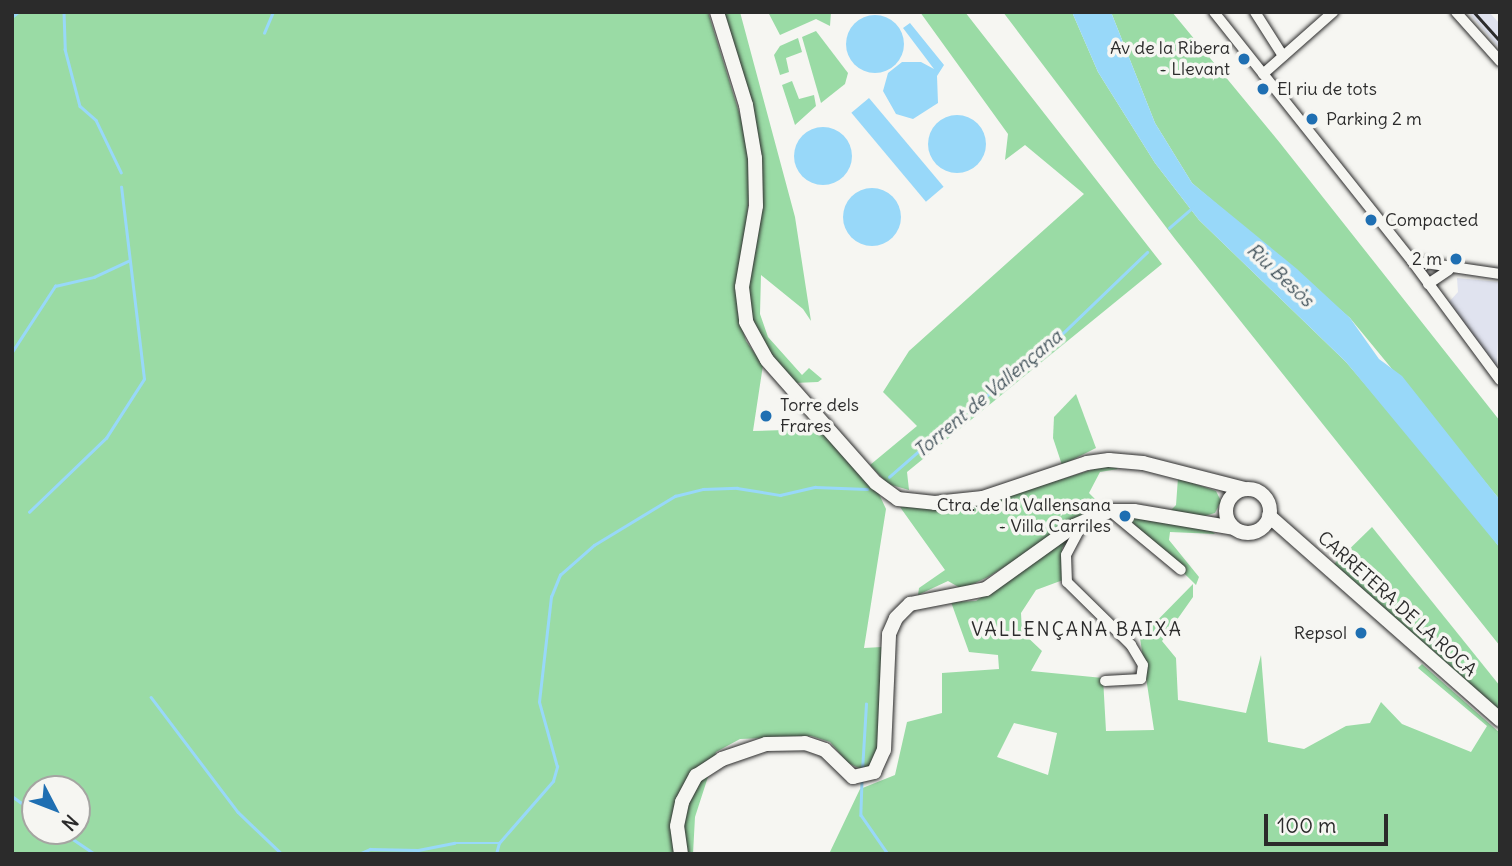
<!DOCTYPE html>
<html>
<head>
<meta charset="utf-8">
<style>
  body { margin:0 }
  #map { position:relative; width:1512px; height:866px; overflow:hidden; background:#f6f6f2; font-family:Delius,sans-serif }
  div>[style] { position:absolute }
  .built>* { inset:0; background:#e0e3ef }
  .green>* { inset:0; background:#9adba5 }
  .water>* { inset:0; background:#98d8f9; transform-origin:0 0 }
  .round { border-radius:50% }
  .stream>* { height:2.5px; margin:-1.25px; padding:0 1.25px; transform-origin:1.25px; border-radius:1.25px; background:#98d8f9 }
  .roads { filter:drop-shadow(0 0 2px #2b2b2b) drop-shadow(0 0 2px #2b2b2b) }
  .street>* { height:10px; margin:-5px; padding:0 5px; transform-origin:5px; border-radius:5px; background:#f6f6f2 }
  .secondary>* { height:14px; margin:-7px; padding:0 7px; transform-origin:7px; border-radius:7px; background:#f6f6f2 }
  .secondary>.ring { margin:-7px; padding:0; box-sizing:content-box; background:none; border:14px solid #f6f6f2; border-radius:50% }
  .rail>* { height:2.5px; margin:-1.25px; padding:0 1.25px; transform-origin:1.25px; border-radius:1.25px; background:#2b2b2b }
  .dots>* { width:19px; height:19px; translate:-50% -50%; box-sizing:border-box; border:4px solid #f6f6f2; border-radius:50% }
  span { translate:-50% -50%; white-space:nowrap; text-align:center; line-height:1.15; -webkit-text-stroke:7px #f6f6f2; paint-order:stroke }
  .poi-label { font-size:18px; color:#2b2b2b }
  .right { translate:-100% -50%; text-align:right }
  .left { translate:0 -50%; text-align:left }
  .street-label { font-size:18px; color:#2b2b2b }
  .water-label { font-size:19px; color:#46565e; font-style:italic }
  .neighbourhood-label { font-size:19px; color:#2b2b2b; letter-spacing:2px }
  .frame { position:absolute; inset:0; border:14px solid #2b2b2b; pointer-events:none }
  .north { position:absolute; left:21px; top:775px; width:70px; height:70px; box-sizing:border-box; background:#f6f6f2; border:2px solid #a5a5a2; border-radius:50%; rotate:132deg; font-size:19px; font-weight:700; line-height:28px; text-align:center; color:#2b2b2b }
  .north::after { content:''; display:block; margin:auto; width:24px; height:32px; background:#1f6fb2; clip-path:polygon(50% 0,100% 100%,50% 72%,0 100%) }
  .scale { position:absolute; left:1264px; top:814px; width:124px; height:32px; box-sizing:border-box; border:4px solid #2b2b2b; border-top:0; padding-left:9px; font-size:21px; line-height:24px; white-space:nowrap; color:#2b2b2b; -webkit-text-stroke:5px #f6f6f2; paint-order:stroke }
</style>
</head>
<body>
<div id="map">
  <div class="built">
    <i style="clip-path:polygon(1468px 12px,1489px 12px,1500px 24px,1500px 49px)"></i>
    <i style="clip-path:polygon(1457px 278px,1500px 282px,1497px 367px,1448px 303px,1458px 292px)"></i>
  </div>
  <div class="green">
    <i style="clip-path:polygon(evenodd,12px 12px,708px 12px,746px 135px,750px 188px,737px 309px,746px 341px,763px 365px,753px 431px,814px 429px,825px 434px,879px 494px,886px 509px,864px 648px,882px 647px,881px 737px,875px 759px,865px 771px,848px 763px,830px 742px,811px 736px,740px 739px,716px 752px,695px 817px,693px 854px,12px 854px,12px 12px,35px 789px,77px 789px,77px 831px,35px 831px,35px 789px)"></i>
    <i style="clip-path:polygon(722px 12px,740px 12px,795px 217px,811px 321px,803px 309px,761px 275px,760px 314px,768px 337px,802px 375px,809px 368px,822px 379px,818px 382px,794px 383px,759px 341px,751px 315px,748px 288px,761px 218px)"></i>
    <i style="clip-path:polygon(768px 12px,831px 12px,830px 26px,816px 19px,780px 35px)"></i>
    <i style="clip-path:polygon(920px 12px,965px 12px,1162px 264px,907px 472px,909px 490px,888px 484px,870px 465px,917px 426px,883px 392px,909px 351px,1084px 194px,1025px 145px,1005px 160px,1008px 134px)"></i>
    <i style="clip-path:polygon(1003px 12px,1072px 12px,1098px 72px,1155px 163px,1199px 220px,1346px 362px,1464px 500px,1500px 548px,1500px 646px,1175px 239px)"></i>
    <i style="clip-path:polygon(1111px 12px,1172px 12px,1280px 143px,1500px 421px,1500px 500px,1350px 318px,1192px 183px,1155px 123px)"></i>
    <i style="clip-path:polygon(816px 31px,848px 73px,845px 84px,821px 103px,802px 37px)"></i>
    <i style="clip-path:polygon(798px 38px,802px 52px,786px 58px,789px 72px,780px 75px,774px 55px,780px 46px)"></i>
    <i style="clip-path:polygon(792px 81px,799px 99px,814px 95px,816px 106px,795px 125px,782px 85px)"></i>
    <i style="clip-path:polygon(1076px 394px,1096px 448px,1062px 465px,1053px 438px,1054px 417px)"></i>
    <i style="clip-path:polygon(1111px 464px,1118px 469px,1100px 472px,1089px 493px,1102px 506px,988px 577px,962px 589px,948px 581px,918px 595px,919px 588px,945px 570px,900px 507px,970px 507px)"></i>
    <i style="clip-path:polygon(1178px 478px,1216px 491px,1221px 501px,1215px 513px,1201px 517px,1169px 512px,1176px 505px)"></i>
    <i style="clip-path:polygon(1126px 516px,1210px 529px,1215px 534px,1170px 532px,1169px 540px,1199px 577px,1196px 585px)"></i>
    <i style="clip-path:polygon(1372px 527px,1500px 686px,1500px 713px,1333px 565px)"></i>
    <i style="clip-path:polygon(evenodd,1074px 532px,1062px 548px,1063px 580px,1036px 590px,1021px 613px,1022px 632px,1042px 651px,1031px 671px,1103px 678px,1106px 731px,1154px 730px,1140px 638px,1193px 584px,1193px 597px,1162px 641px,1176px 658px,1178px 700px,1246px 713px,1261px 655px,1268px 742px,1304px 749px,1346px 726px,1370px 723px,1381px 702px,1402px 724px,1471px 752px,1487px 726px,1418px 668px,1422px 664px,1500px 733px,1500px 854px,829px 854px,860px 789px,895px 775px,907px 722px,942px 713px,942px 673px,999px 669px,998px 655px,969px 652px,951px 602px,976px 601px,1074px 532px,1014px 723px,1057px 733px,1048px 775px,997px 757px,1014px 723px)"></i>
  </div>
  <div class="water">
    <i style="clip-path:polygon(1072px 12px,1111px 12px,1155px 123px,1192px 183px,1297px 269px,1350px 318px,1379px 359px,1402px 376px,1500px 500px,1500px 548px,1346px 362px,1199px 220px,1155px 163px,1098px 72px)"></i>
    <i class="round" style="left:846px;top:15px;width:58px;height:58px"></i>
    <i style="clip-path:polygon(910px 23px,944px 65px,937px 76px,938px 103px,913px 119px,896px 114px,883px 91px,888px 73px,902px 62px,921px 62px,934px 69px,903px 28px)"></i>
    <i style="left:869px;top:98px;width:116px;height:23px;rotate:50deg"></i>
    <i class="round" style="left:928px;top:115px;width:58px;height:58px"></i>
    <i class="round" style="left:794px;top:127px;width:58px;height:58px"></i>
    <i class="round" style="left:843px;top:188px;width:58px;height:58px"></i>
  </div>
  <div class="stream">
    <i style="left:64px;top:12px;width:37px;rotate:88deg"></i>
    <i style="left:65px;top:49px;width:59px;rotate:75.3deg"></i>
    <i style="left:80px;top:106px;width:21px;rotate:41deg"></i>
    <i style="left:96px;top:120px;width:58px;rotate:64.3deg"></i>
    <i style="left:12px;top:17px;width:8px;rotate:-40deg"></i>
    <i style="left:264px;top:33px;width:23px;rotate:-67deg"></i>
    <i style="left:1169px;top:228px;width:32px;rotate:-41deg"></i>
    <i style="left:12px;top:352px;width:79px;rotate:-56.9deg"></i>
    <i style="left:55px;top:286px;width:40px;rotate:-13deg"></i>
    <i style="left:94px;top:277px;width:38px;rotate:-25deg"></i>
    <i style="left:889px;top:477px;width:93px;rotate:-41.1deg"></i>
    <i style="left:959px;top:416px;width:96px;rotate:-36.5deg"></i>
    <i style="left:1036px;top:359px;width:154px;rotate:-43.9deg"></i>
    <i style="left:29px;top:512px;width:107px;rotate:-43.9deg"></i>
    <i style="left:106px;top:438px;width:70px;rotate:-57.2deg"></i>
    <i style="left:144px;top:379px;width:193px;rotate:-96.8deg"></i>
    <i style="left:151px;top:697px;width:144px;rotate:52.9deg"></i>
    <i style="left:238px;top:812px;width:61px;rotate:43.7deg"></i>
    <i style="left:862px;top:771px;width:67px;rotate:-86.6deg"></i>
    <i style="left:862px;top:781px;width:34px;rotate:92deg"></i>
    <i style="left:861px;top:815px;width:47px;rotate:55.3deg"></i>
    <i style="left:12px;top:796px;width:29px;rotate:36deg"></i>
    <i style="left:61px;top:831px;width:41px;rotate:34.1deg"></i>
    <i style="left:359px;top:854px;width:12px;rotate:-24deg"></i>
    <i style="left:370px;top:849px;width:48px;rotate:1.2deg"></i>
    <i style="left:418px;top:850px;width:37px;rotate:-11deg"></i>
    <i style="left:454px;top:843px;width:45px"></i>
    <i style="left:496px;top:854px;width:11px;rotate:-75deg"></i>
    <i style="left:499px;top:843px;width:82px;rotate:-48.9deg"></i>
    <i style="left:553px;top:781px;width:15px;rotate:-74deg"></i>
    <i style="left:557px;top:767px;width:67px;rotate:-105.5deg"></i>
    <i style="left:539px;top:702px;width:106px;rotate:-83.5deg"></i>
    <i style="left:551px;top:597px;width:24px;rotate:-68deg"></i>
    <i style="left:560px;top:575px;width:45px;rotate:-41.4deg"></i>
    <i style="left:594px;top:545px;width:95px;rotate:-31.2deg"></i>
    <i style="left:675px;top:496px;width:29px;rotate:-14deg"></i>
    <i style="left:703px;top:489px;width:34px;rotate:-2deg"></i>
    <i style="left:737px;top:488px;width:44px;rotate:9.2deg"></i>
    <i style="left:780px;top:495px;width:36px;rotate:-13deg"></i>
    <i style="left:815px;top:487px;width:52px;rotate:2.2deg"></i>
  </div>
  <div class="roads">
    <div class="street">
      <i style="left:1214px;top:12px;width:318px;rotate:51.5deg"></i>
      <i style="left:1412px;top:261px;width:148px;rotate:53.5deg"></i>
      <i style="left:1255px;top:12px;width:52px;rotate:57.5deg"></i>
      <i style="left:1456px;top:12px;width:66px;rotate:48.1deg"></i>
      <i style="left:1263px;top:74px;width:94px;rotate:-41.5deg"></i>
      <i style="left:1412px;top:261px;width:89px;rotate:8.4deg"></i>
      <i style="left:1428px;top:284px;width:25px;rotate:-34deg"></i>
      <i style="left:1110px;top:511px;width:92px;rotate:39.7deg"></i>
      <i style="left:1084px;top:521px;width:38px;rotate:118deg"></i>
      <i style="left:1066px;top:555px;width:27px;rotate:88deg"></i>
      <i style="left:1067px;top:582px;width:90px;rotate:44.5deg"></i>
      <i style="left:1131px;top:645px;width:23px;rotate:59deg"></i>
      <i style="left:1143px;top:665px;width:14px;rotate:98deg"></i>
      <i style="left:1141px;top:679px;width:36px;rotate:177deg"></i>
    </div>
    <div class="secondary">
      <i style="left:717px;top:12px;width:97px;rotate:72.7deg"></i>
      <i style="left:746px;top:105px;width:54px;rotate:80.4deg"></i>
      <i style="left:755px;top:158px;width:48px;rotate:88.8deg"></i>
      <i style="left:756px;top:206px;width:82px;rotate:99.8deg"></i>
      <i style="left:742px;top:287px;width:35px;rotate:83deg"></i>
      <i style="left:746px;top:322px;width:43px;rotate:61.1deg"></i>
      <i style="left:767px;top:360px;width:164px;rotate:48.5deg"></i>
      <i style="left:876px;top:483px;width:27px;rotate:36deg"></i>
      <i style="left:898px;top:499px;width:37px;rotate:6deg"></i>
      <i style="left:935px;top:503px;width:48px;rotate:-5.9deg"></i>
      <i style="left:983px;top:498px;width:110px;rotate:-18.6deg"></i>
      <i style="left:1087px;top:463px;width:22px;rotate:-8deg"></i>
      <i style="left:1109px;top:460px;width:34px;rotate:5deg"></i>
      <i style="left:1143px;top:463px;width:104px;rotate:14.4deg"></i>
      <i class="ring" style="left:1226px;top:489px;width:30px;height:30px"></i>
      <i style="left:1269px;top:516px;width:308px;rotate:41.4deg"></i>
      <i style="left:681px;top:854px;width:28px;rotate:-98deg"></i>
      <i style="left:677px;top:826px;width:25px;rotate:-78deg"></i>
      <i style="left:682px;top:802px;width:30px;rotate:-62deg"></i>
      <i style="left:696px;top:776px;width:31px;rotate:-33deg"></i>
      <i style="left:722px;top:759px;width:46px;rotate:-18.8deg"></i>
      <i style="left:766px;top:744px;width:39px;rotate:-1deg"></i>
      <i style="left:805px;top:743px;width:21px;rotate:19deg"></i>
      <i style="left:825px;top:750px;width:39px;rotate:44deg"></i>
      <i style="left:853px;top:777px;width:22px;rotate:-13deg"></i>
      <i style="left:874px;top:772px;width:24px;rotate:-66deg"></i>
      <i style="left:884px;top:750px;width:116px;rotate:-87.5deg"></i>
      <i style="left:889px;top:634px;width:17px;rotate:-66deg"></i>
      <i style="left:896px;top:618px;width:20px;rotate:-45deg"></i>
      <i style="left:910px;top:604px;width:77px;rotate:-11.2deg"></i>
      <i style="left:986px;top:589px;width:108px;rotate:-35.6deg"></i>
      <i style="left:1074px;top:526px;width:39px;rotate:-23deg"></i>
      <i style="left:1110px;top:511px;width:24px"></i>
      <i style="left:1134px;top:511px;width:101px;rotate:9.6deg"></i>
    </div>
  </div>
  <div class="rail">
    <i style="left:1474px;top:12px;width:39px;rotate:48deg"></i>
  </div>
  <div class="dots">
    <i style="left:1244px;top:59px;background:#1f6fb2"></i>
    <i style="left:1263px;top:89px;background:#1f6fb2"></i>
    <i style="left:1312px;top:119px;background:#1f6fb2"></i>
    <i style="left:1371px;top:220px;background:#1f6fb2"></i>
    <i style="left:1456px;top:259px;background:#1f6fb2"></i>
    <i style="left:766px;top:416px;background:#1f6fb2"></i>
    <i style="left:1125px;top:516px;background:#1f6fb2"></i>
    <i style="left:1361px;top:633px;background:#1f6fb2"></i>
  </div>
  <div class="poi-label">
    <span class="right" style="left:1230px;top:59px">Av de la Ribera<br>- Llevant</span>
    <span class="left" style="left:1277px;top:89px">El riu de tots</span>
    <span class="left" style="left:1326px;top:119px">Parking 2 m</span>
    <span class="left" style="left:1385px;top:220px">Compacted</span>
    <span class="right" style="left:1442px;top:259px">2 m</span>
    <span class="left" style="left:780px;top:416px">Torre dels<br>Frares</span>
    <span class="right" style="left:1111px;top:516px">Ctra. de la Vallensana<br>- Villa Carriles</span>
    <span class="right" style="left:1347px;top:633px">Repsol</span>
  </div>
  <div class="street-label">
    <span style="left:1397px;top:604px;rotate:42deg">CARRETERA DE LA ROCA</span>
  </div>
  <div class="water-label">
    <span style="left:1280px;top:275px;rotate:43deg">Riu Besòs</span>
    <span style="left:988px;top:394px;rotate:-40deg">Torrent de Vallençana</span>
  </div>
  <div class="neighbourhood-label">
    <span style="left:1077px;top:630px">VALLENÇANA BAIXA</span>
  </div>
  <div class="frame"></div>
  <div class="north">N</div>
  <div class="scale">100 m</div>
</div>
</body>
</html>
